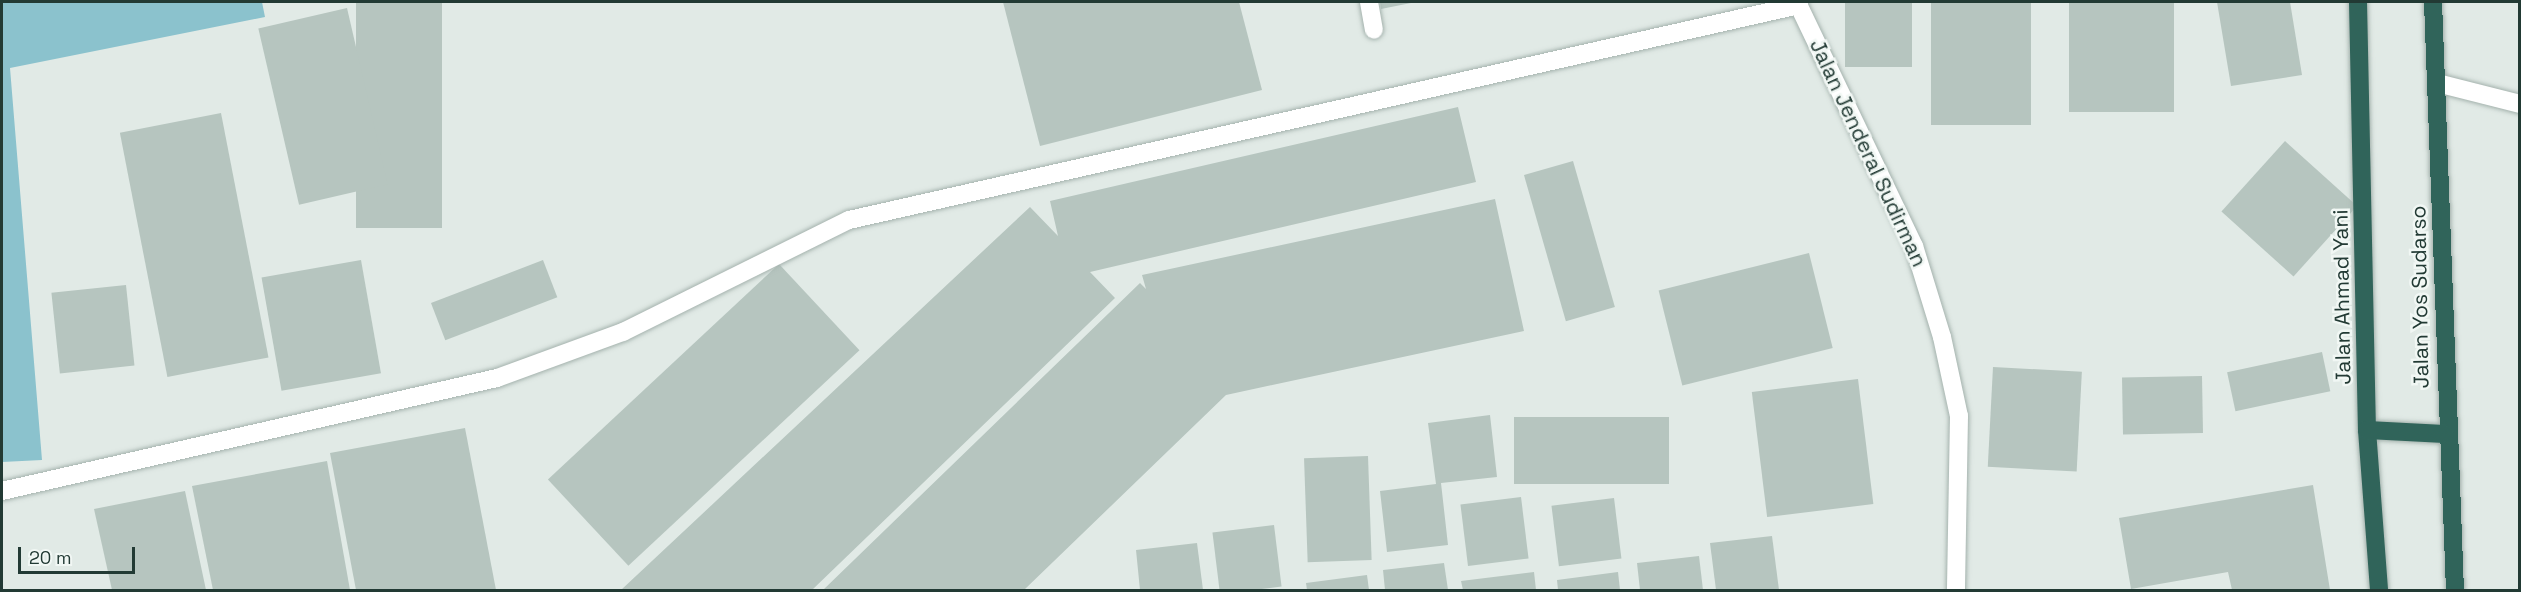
<!DOCTYPE html>
<html>
<head>
<meta charset="utf-8">
<style>
  body { margin:0 }
  #map { position:relative; width:2521px; height:592px; overflow:hidden; background:#e1eae6; font-family:"Space Grotesk",sans-serif }
  div>[style] { position:absolute }
  .water>* { inset:0; background:#8bc2cd }
  .building>* { inset:0; background:#b6c5bf; transform-origin:0 0 }
  .roads { filter:drop-shadow(0 0 2px #a4b2ad) drop-shadow(0 0 2px #a4b2ad) }
  .lane>* { height:18px; margin:-9px; padding:0 9px; transform-origin:9px; border-radius:9px; background:#fff }
  .secondary>* { height:18px; margin:-9px; padding:0 9px; transform-origin:9px; border-radius:9px; background:#fff }
  .highway>* { height:18px; margin:-9px; padding:0 9px; transform-origin:9px; border-radius:9px; background:#30645a }
  span { translate:-50% -50%; white-space:nowrap; text-align:center; line-height:1.15; -webkit-text-stroke:5px #f1f7f4; paint-order:stroke }
  .street-label { font-size:21px; color:#223a34 }
  .frame { position:absolute; inset:0; border:3px solid #223a34; pointer-events:none }
  .scale { position:absolute; left:18px; top:547px; width:117px; height:27px; box-sizing:border-box; border:3px solid #223a34; border-top:0; padding-left:8px; font-size:18px; line-height:21px; white-space:nowrap; color:#223a34; -webkit-text-stroke:4px #f1f7f4; paint-order:stroke }
</style>
</head>
<body>
<div id="map">
  <div class="water">
    <i style="clip-path:polygon(2px 2px,262px 2px,265px 17px,10px 68px,42px 460px,2px 462px)"></i>
  </div>
  <div class="building">
    <i style="left:356px;top:2px;width:86px;height:226px"></i>
    <i style="clip-path:polygon(1003px 2px,1239px 2px,1262px 90px,1040px 146px)"></i>
    <i style="clip-path:polygon(1380px 2px,1411px 2px,1411px 3px,1381px 9px)"></i>
    <i style="left:1845px;top:2px;width:67px;height:65px"></i>
    <i style="left:1931px;top:2px;width:100px;height:123px"></i>
    <i style="left:2069px;top:2px;width:105px;height:110px"></i>
    <i style="clip-path:polygon(2217px 2px,2290px 2px,2302px 75px,2231px 86px)"></i>
    <i style="left:347px;top:8px;width:181px;height:91px;rotate:77deg"></i>
    <i style="clip-path:polygon(1458px 107px,1476px 182px,1090px 272px,1115px 298px,812px 590px,621px 590px,1030px 207px,1058px 236px,1050px 201px)"></i>
    <i style="left:221px;top:113px;width:249px;height:103px;rotate:79deg"></i>
    <i style="left:2285px;top:141px;width:97px;height:95px;rotate:42deg"></i>
    <i style="left:1573px;top:161px;width:152px;height:51px;rotate:74deg"></i>
    <i style="clip-path:polygon(1495px 199px,1524px 331px,1226px 395px,1024px 590px,823px 590px,1140px 283px,1146px 289px,1142px 275px)"></i>
    <i style="left:1809px;top:253px;width:98px;height:155px;rotate:76deg"></i>
    <i style="left:361px;top:260px;width:115px;height:101px;rotate:80deg"></i>
    <i style="left:543px;top:260px;width:40px;height:120px;rotate:69deg"></i>
    <i style="left:779px;top:264px;width:118px;height:316px;rotate:47deg"></i>
    <i style="left:126px;top:285px;width:81px;height:75px;rotate:84deg"></i>
    <i style="left:2322px;top:352px;width:40px;height:97px;rotate:78deg"></i>
    <i style="left:1993px;top:367px;width:89px;height:100px;rotate:3deg"></i>
    <i style="left:2202px;top:376px;width:57px;height:80px;rotate:89deg"></i>
    <i style="left:1858px;top:379px;width:126px;height:107px;rotate:83deg"></i>
    <i style="clip-path:polygon(1490px 415px,1497px 477px,1441px 483px,1448px 545px,1387px 552px,1380px 491px,1436px 484px,1428px 423px)"></i>
    <i style="left:1514px;top:417px;width:155px;height:67px"></i>
    <i style="clip-path:polygon(465px 428px,496px 590px,356px 590px,330px 453px)"></i>
    <i style="left:1368px;top:456px;width:104px;height:64px;rotate:88deg"></i>
    <i style="clip-path:polygon(327px 461px,350px 590px,213px 590px,192px 486px)"></i>
    <i style="clip-path:polygon(2313px 485px,2330px 590px,2232px 590px,2228px 572px,2131px 589px,2119px 518px)"></i>
    <i style="clip-path:polygon(185px 491px,206px 590px,112px 590px,94px 509px)"></i>
    <i style="left:1521px;top:497px;width:62px;height:61px;rotate:83deg"></i>
    <i style="left:1614px;top:498px;width:61px;height:63px;rotate:83deg"></i>
    <i style="left:1274px;top:525px;width:62px;height:62px;rotate:83deg"></i>
    <i style="clip-path:polygon(1772px 536px,1779px 590px,1716px 590px,1710px 543px)"></i>
    <i style="clip-path:polygon(1197px 543px,1203px 590px,1140px 590px,1136px 550px)"></i>
    <i style="clip-path:polygon(1699px 556px,1703px 590px,1640px 590px,1637px 563px)"></i>
    <i style="clip-path:polygon(1444px 563px,1448px 590px,1385px 590px,1383px 570px)"></i>
    <i style="clip-path:polygon(1534px 572px,1536px 590px,1463px 590px,1461px 581px)"></i>
    <i style="clip-path:polygon(1618px 572px,1620px 590px,1558px 590px,1557px 580px)"></i>
    <i style="clip-path:polygon(1367px 575px,1369px 590px,1307px 590px,1306px 583px)"></i>
  </div>
  <div class="roads">
    <div class="lane">
      <i style="left:1369px;top:2px;width:28px;rotate:80deg"></i>
      <i style="left:2437px;top:83px;width:86px;rotate:14.2deg"></i>
      <i style="left:2px;top:491px;width:508px;rotate:-12.86deg"></i>
      <i style="left:497px;top:378px;width:134px;rotate:-20.1deg"></i>
      <i style="left:623px;top:332px;width:252px;rotate:-26.4deg"></i>
      <i style="left:849px;top:220px;width:974px;rotate:-12.75deg"></i>
    </div>
    <div class="secondary">
      <i style="left:1797px;top:2px;width:271px;rotate:64.4deg"></i>
      <i style="left:1914px;top:246px;width:95px;rotate:72.9deg"></i>
      <i style="left:1942px;top:337px;width:81px;rotate:77.9deg"></i>
      <i style="left:1959px;top:416px;width:174px;rotate:91deg"></i>
    </div>
    <div class="highway">
      <i style="left:2358px;top:2px;width:428px;rotate:88.8deg"></i>
      <i style="left:2367px;top:430px;width:160px;rotate:85.7deg"></i>
      <i style="left:2433px;top:2px;width:588px;rotate:87.86deg"></i>
      <i style="left:2367px;top:430px;width:78px;rotate:2.9deg"></i>
    </div>
  </div>
  <div class="street-label">
    <span style="left:1868px;top:153px;rotate:65deg">Jalan Jenderal Sudirman</span>
    <span style="left:2342px;top:297px;rotate:-91deg">Jalan Ahmad Yani</span>
    <span style="left:2420px;top:297px;rotate:-91deg">Jalan Yos Sudarso</span>
  </div>
  <div class="frame"></div>
  <div class="scale">20 m</div>
</div>
</body>
</html>
